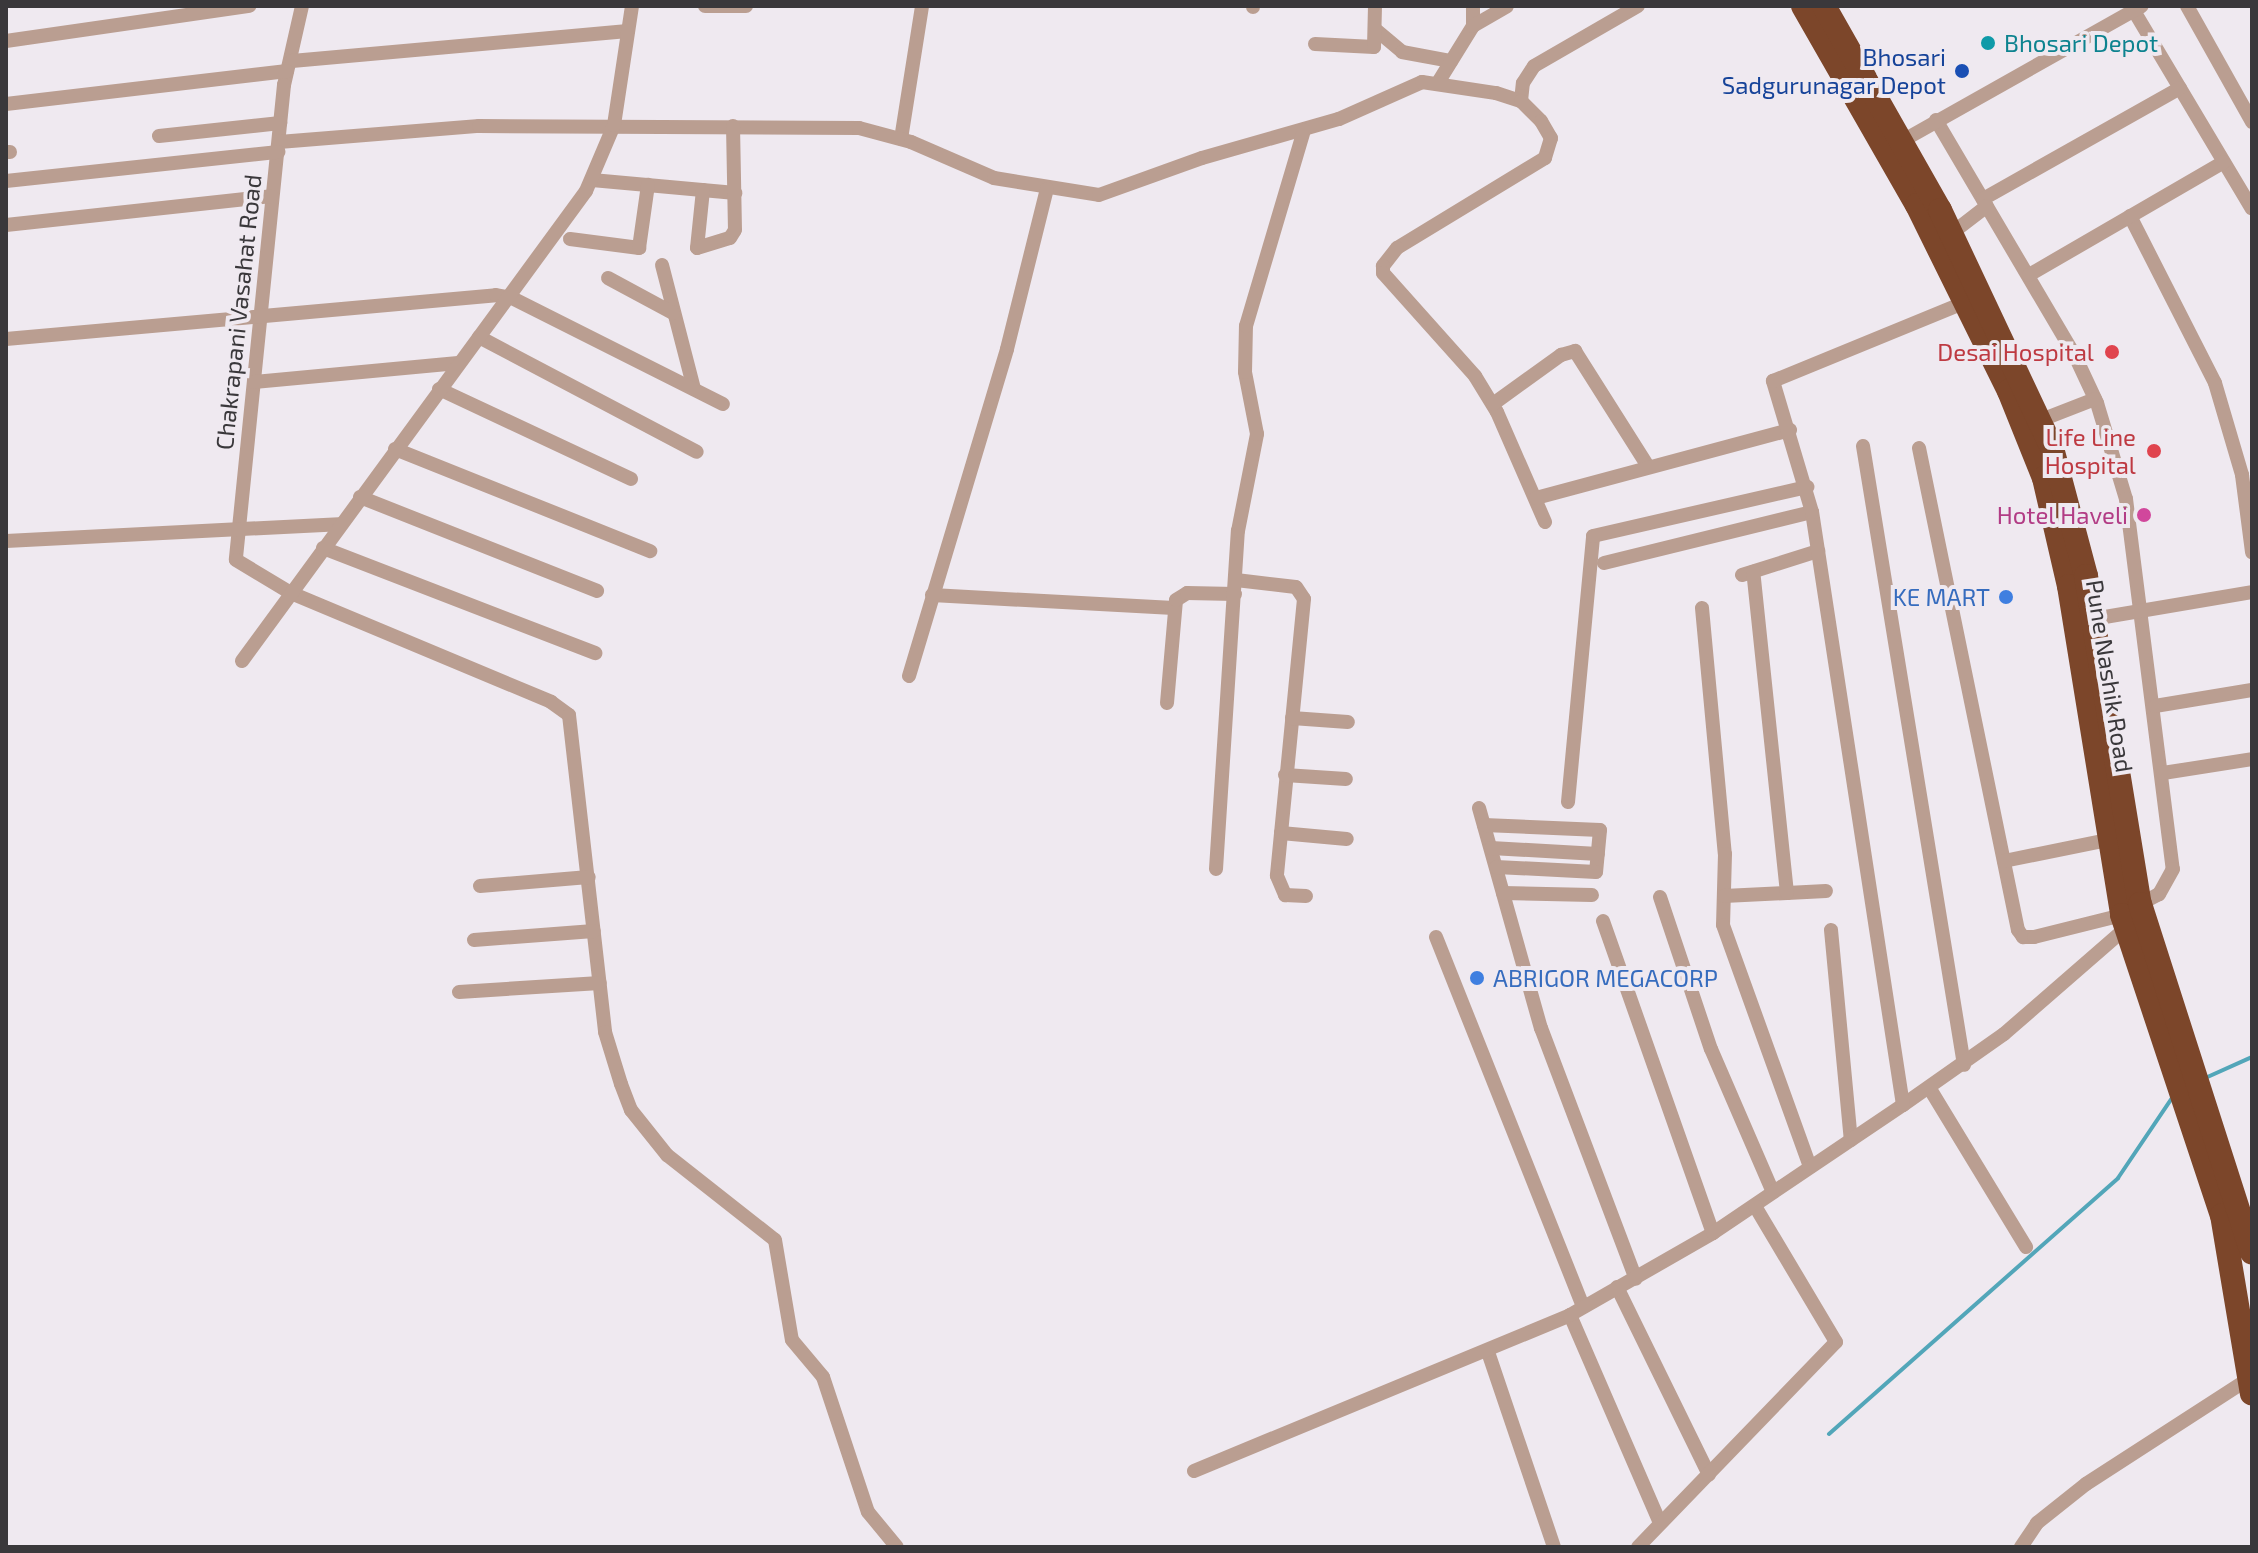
<!DOCTYPE html>
<html>
<head>
<meta charset="utf-8">
<style>
  body { margin:0 }
  #map { position:relative; width:2258px; height:1553px; overflow:hidden; background:#efe9f0; font-family:"Exo 2",sans-serif }
  div>[style] { position:absolute }
  .stream>* { height:4px; margin:-2px; padding:0 2px; transform-origin:2px; border-radius:2px; background:#52a6b9 }
  .street>* { height:14px; margin:-7px; padding:0 7px; transform-origin:7px; border-radius:7px; background:#ba9e91 }
  .highway>* { height:24px; margin:-12px; padding:0 12px; transform-origin:12px; border-radius:12px; background:#7c462a }
  .dots>* { width:22px; height:22px; translate:-50% -50%; box-sizing:border-box; border:4px solid #efe9f0; border-radius:50% }
  span { translate:-50% -50%; white-space:nowrap; text-align:center; line-height:1.15; -webkit-text-stroke:8px #efe9f0; paint-order:stroke }
  .culture-label { font-size:24px; color:#0d838f }
  .left { translate:0 -50%; text-align:left }
  .transit-label { font-size:24px; color:#164399 }
  .right { translate:-100% -50%; text-align:right }
  .street-label { font-size:24px; color:#3a383b }
  .health-label { font-size:24px; color:#be3a42 }
  .hotel-label { font-size:24px; color:#b23c85 }
  .shop-label { font-size:24px; color:#366cbe }
  .frame { position:absolute; inset:0; border:8px solid #3a383b; pointer-events:none }
</style>
</head>
<body>
<div id="map">
  <div class="stream">
    <i style="left:2203px;top:1079px;width:54px;rotate:-24.2deg"></i>
    <i style="left:1829px;top:1434px;width:386px;rotate:-41.5deg"></i>
    <i style="left:2118px;top:1178px;width:97px;rotate:-56deg"></i>
  </div>
  <div class="street">
    <i style="left:302px;top:6px;width:81px;rotate:102.8deg"></i>
    <i style="left:284px;top:85px;width:477px;rotate:95.8deg"></i>
    <i style="left:236px;top:560px;width:64px;rotate:31deg"></i>
    <i style="left:291px;top:593px;width:282px;rotate:22.7deg"></i>
    <i style="left:551px;top:702px;width:22px;rotate:36deg"></i>
    <i style="left:569px;top:715px;width:319px;rotate:83.5deg"></i>
    <i style="left:605px;top:1032px;width:54px;rotate:72.9deg"></i>
    <i style="left:621px;top:1084px;width:28px;rotate:69deg"></i>
    <i style="left:631px;top:1110px;width:58px;rotate:51.3deg"></i>
    <i style="left:667px;top:1155px;width:137px;rotate:38.2deg"></i>
    <i style="left:775px;top:1240px;width:101px;rotate:80.4deg"></i>
    <i style="left:792px;top:1340px;width:48px;rotate:50deg"></i>
    <i style="left:823px;top:1377px;width:142px;rotate:71.6deg"></i>
    <i style="left:868px;top:1512px;width:45px;rotate:50.4deg"></i>
    <i style="left:705px;top:6px;width:41px"></i>
    <i style="left:2187px;top:6px;width:133px;rotate:60.7deg"></i>
    <i style="left:1253px;top:7px;width:1px;rotate:-90deg"></i>
    <i style="left:2134px;top:11px;width:230px;rotate:59.2deg"></i>
    <i style="left:1473px;top:26px;width:20px;rotate:-90deg"></i>
    <i style="left:1375px;top:29px;width:35px;rotate:40deg"></i>
    <i style="left:1402px;top:52px;width:50px;rotate:10.4deg"></i>
    <i style="left:6px;top:41px;width:246px;rotate:-8.2deg"></i>
    <i style="left:1315px;top:44px;width:59px;rotate:2.9deg"></i>
    <i style="left:1374px;top:47px;width:41px;rotate:-88.6deg"></i>
    <i style="left:292px;top:61px;width:337px;rotate:-5.1deg"></i>
    <i style="left:1439px;top:81px;width:65px;rotate:-58.3deg"></i>
    <i style="left:1473px;top:26px;width:39px;rotate:-30deg"></i>
    <i style="left:1521px;top:101px;width:18px;rotate:-84deg"></i>
    <i style="left:1523px;top:83px;width:20px;rotate:-57deg"></i>
    <i style="left:1534px;top:66px;width:120px;rotate:-30deg"></i>
    <i style="left:6px;top:104px;width:283px;rotate:-6.7deg"></i>
    <i style="left:1936px;top:120px;width:276px;rotate:59.5deg"></i>
    <i style="left:2076px;top:358px;width:50px;rotate:65deg"></i>
    <i style="left:2097px;top:403px;width:100px;rotate:73.2deg"></i>
    <i style="left:2126px;top:499px;width:373px;rotate:82.8deg"></i>
    <i style="left:2173px;top:869px;width:29px;rotate:119deg"></i>
    <i style="left:2159px;top:894px;width:21px;rotate:152deg"></i>
    <i style="left:159px;top:136px;width:122px;rotate:-6.1deg"></i>
    <i style="left:901px;top:139px;width:135px;rotate:-81deg"></i>
    <i style="left:279px;top:142px;width:201px;rotate:-4.6deg"></i>
    <i style="left:479px;top:126px;width:380px;rotate:0.3deg"></i>
    <i style="left:859px;top:128px;width:54px;rotate:15.1deg"></i>
    <i style="left:911px;top:142px;width:90px;rotate:23.4deg"></i>
    <i style="left:994px;top:178px;width:106px;rotate:9.2deg"></i>
    <i style="left:1099px;top:195px;width:109px;rotate:-19.8deg"></i>
    <i style="left:1202px;top:158px;width:142px;rotate:-15.9deg"></i>
    <i style="left:1339px;top:119px;width:91px;rotate:-24deg"></i>
    <i style="left:1422px;top:82px;width:75px;rotate:8.5deg"></i>
    <i style="left:1496px;top:93px;width:26px;rotate:18deg"></i>
    <i style="left:1521px;top:101px;width:28px;rotate:45deg"></i>
    <i style="left:1541px;top:121px;width:20px;rotate:60deg"></i>
    <i style="left:1551px;top:138px;width:21px;rotate:107deg"></i>
    <i style="left:1545px;top:158px;width:173px;rotate:148.7deg"></i>
    <i style="left:1397px;top:248px;width:23px;rotate:128deg"></i>
    <i style="left:1383px;top:266px;width:7px;rotate:90deg"></i>
    <i style="left:1383px;top:273px;width:138px;rotate:48.2deg"></i>
    <i style="left:1475px;top:376px;width:42px;rotate:58.6deg"></i>
    <i style="left:1497px;top:412px;width:120px;rotate:66.4deg"></i>
    <i style="left:1895px;top:145px;width:283px;rotate:-29.4deg"></i>
    <i style="left:6px;top:152px;width:4px"></i>
    <i style="left:592px;top:180px;width:144px;rotate:5.2deg"></i>
    <i style="left:6px;top:181px;width:274px;rotate:-6.1deg"></i>
    <i style="left:703px;top:190px;width:58px;rotate:95.9deg"></i>
    <i style="left:697px;top:248px;width:34px;rotate:-17deg"></i>
    <i style="left:730px;top:238px;width:9px;rotate:-58deg"></i>
    <i style="left:735px;top:230px;width:104px;rotate:-91.1deg"></i>
    <i style="left:1983px;top:199px;width:226px;rotate:-29.4deg"></i>
    <i style="left:2130px;top:216px;width:187px;rotate:63deg"></i>
    <i style="left:2215px;top:383px;width:96px;rotate:73.6deg"></i>
    <i style="left:2242px;top:475px;width:78px;rotate:82.6deg"></i>
    <i style="left:6px;top:225px;width:267px;rotate:-6.2deg"></i>
    <i style="left:1952px;top:233px;width:44px;rotate:-37.6deg"></i>
    <i style="left:570px;top:239px;width:70px;rotate:7.4deg"></i>
    <i style="left:639px;top:248px;width:64px;rotate:-81.9deg"></i>
    <i style="left:662px;top:265px;width:128px;rotate:75.5deg"></i>
    <i style="left:2029px;top:275px;width:225px;rotate:-30.1deg"></i>
    <i style="left:608px;top:278px;width:74px;rotate:28.3deg"></i>
    <i style="left:479px;top:337px;width:246px;rotate:27.8deg"></i>
    <i style="left:6px;top:339px;width:492px;rotate:-5.1deg"></i>
    <i style="left:496px;top:295px;width:16px;rotate:11deg"></i>
    <i style="left:512px;top:298px;width:236px;rotate:26.7deg"></i>
    <i style="left:254px;top:382px;width:205px;rotate:-5.3deg"></i>
    <i style="left:439px;top:389px;width:212px;rotate:25.1deg"></i>
    <i style="left:1493px;top:404px;width:84px;rotate:-35.8deg"></i>
    <i style="left:1561px;top:355px;width:15px;rotate:-16deg"></i>
    <i style="left:1575px;top:351px;width:135px;rotate:57.7deg"></i>
    <i style="left:2041px;top:420px;width:58px;rotate:-21.3deg"></i>
    <i style="left:1863px;top:446px;width:627px;rotate:80.73deg"></i>
    <i style="left:1919px;top:448px;width:492px;rotate:78.4deg"></i>
    <i style="left:2018px;top:930px;width:9px;rotate:54deg"></i>
    <i style="left:2023px;top:937px;width:11px"></i>
    <i style="left:2034px;top:937px;width:91px;rotate:-14deg"></i>
    <i style="left:395px;top:449px;width:275px;rotate:21.8deg"></i>
    <i style="left:360px;top:497px;width:255px;rotate:21.6deg"></i>
    <i style="left:1536px;top:498px;width:263px;rotate:-15deg"></i>
    <i style="left:6px;top:541px;width:333px;rotate:-2.9deg"></i>
    <i style="left:323px;top:548px;width:292px;rotate:21.1deg"></i>
    <i style="left:1604px;top:563px;width:214px;rotate:-13.8deg"></i>
    <i style="left:1742px;top:575px;width:80px;rotate:-17.5deg"></i>
    <i style="left:1236px;top:580px;width:60px;rotate:6.7deg"></i>
    <i style="left:1296px;top:587px;width:14px;rotate:56deg"></i>
    <i style="left:1304px;top:599px;width:278px;rotate:95.6deg"></i>
    <i style="left:1277px;top:876px;width:21px;rotate:67deg"></i>
    <i style="left:1285px;top:895px;width:21px;rotate:3deg"></i>
    <i style="left:932px;top:595px;width:242px;rotate:3.1deg"></i>
    <i style="left:1702px;top:608px;width:247px;rotate:84.7deg"></i>
    <i style="left:1725px;top:854px;width:71px;rotate:91.6deg"></i>
    <i style="left:1723px;top:925px;width:257px;rotate:70.2deg"></i>
    <i style="left:2087px;top:620px;width:167px;rotate:-9.6deg"></i>
    <i style="left:242px;top:661px;width:582px;rotate:-53.8deg"></i>
    <i style="left:586px;top:191px;width:72px;rotate:-67deg"></i>
    <i style="left:614px;top:125px;width:120px;rotate:-81.4deg"></i>
    <i style="left:909px;top:676px;width:341px;rotate:-73.3deg"></i>
    <i style="left:1007px;top:349px;width:165px;rotate:-76deg"></i>
    <i style="left:1167px;top:703px;width:103px;rotate:-85deg"></i>
    <i style="left:1176px;top:600px;width:13px;rotate:-32deg"></i>
    <i style="left:1187px;top:593px;width:48px;rotate:1.2deg"></i>
    <i style="left:2155px;top:706px;width:98px;rotate:-9.4deg"></i>
    <i style="left:1292px;top:718px;width:56px;rotate:4.1deg"></i>
    <i style="left:2163px;top:773px;width:90px;rotate:-8.9deg"></i>
    <i style="left:1285px;top:775px;width:61px;rotate:3.8deg"></i>
    <i style="left:1568px;top:802px;width:267px;rotate:-84.6deg"></i>
    <i style="left:1593px;top:536px;width:220px;rotate:-12.9deg"></i>
    <i style="left:1479px;top:808px;width:229px;rotate:74.3deg"></i>
    <i style="left:1541px;top:1028px;width:268px;rotate:69.3deg"></i>
    <i style="left:1484px;top:825px;width:116px;rotate:2.5deg"></i>
    <i style="left:1600px;top:830px;width:42px;rotate:95.4deg"></i>
    <i style="left:1596px;top:872px;width:100px;rotate:-177.1deg"></i>
    <i style="left:1281px;top:833px;width:66px;rotate:5.2deg"></i>
    <i style="left:1491px;top:848px;width:107px;rotate:3.2deg"></i>
    <i style="left:2004px;top:861px;width:105px;rotate:-11.5deg"></i>
    <i style="left:1216px;top:869px;width:339px;rotate:-86.3deg"></i>
    <i style="left:1238px;top:531px;width:99px;rotate:-78.9deg"></i>
    <i style="left:1257px;top:434px;width:63px;rotate:-101deg"></i>
    <i style="left:1245px;top:372px;width:46px;rotate:-88.8deg"></i>
    <i style="left:1246px;top:326px;width:204px;rotate:-73.5deg"></i>
    <i style="left:480px;top:886px;width:109px;rotate:-4.7deg"></i>
    <i style="left:1503px;top:893px;width:89px;rotate:1.3deg"></i>
    <i style="left:1787px;top:893px;width:39px;rotate:-3deg"></i>
    <i style="left:1724px;top:896px;width:63px;rotate:-2.7deg"></i>
    <i style="left:1787px;top:893px;width:323px;rotate:-96deg"></i>
    <i style="left:1660px;top:897px;width:160px;rotate:71.5deg"></i>
    <i style="left:1711px;top:1049px;width:156px;rotate:66.6deg"></i>
    <i style="left:1603px;top:921px;width:331px;rotate:70.6deg"></i>
    <i style="left:1831px;top:930px;width:211px;rotate:84.6deg"></i>
    <i style="left:1436px;top:937px;width:398px;rotate:68.3deg"></i>
    <i style="left:474px;top:940px;width:120px;rotate:-4.3deg"></i>
    <i style="left:459px;top:992px;width:141px;rotate:-3.7deg"></i>
    <i style="left:1930px;top:1089px;width:185px;rotate:58.7deg"></i>
    <i style="left:1903px;top:1105px;width:123px;rotate:-35.1deg"></i>
    <i style="left:2004px;top:1034px;width:160px;rotate:-41deg"></i>
    <i style="left:1617px;top:1287px;width:209px;rotate:63.9deg"></i>
    <i style="left:1570px;top:1315px;width:227px;rotate:66.6deg"></i>
    <i style="left:1488px;top:1352px;width:206px;rotate:71.3deg"></i>
    <i style="left:1194px;top:1471px;width:407px;rotate:-22.5deg"></i>
    <i style="left:1570px;top:1315px;width:165px;rotate:-29.8deg"></i>
    <i style="left:1713px;top:1233px;width:229px;rotate:-34deg"></i>
    <i style="left:1903px;top:1105px;width:600px;rotate:-98.72deg"></i>
    <i style="left:1812px;top:512px;width:137px;rotate:-106.6deg"></i>
    <i style="left:1773px;top:381px;width:209px;rotate:-22.3deg"></i>
    <i style="left:1638px;top:1547px;width:285px;rotate:-46deg"></i>
    <i style="left:1836px;top:1342px;width:158px;rotate:-120.8deg"></i>
    <i style="left:2021px;top:1547px;width:29px;rotate:-56deg"></i>
    <i style="left:2037px;top:1523px;width:63px;rotate:-38.5deg"></i>
    <i style="left:2086px;top:1484px;width:195px;rotate:-32.9deg"></i>
  </div>
  <div class="highway">
    <i style="left:1803px;top:6px;width:229px;rotate:60.2deg"></i>
    <i style="left:1917px;top:205px;width:208px;rotate:63.7deg"></i>
    <i style="left:2009px;top:391px;width:94px;rotate:68.1deg"></i>
    <i style="left:2044px;top:478px;width:111px;rotate:77deg"></i>
    <i style="left:2069px;top:586px;width:333px;rotate:80.8deg"></i>
    <i style="left:2122px;top:915px;width:316px;rotate:71.6deg"></i>
    <i style="left:2222px;top:1215px;width:181px;rotate:80.5deg"></i>
    <i style="left:1824px;top:6px;width:235px;rotate:60.4deg"></i>
    <i style="left:1940px;top:210px;width:263px;rotate:64.8deg"></i>
    <i style="left:2052px;top:448px;width:132px;rotate:75.1deg"></i>
    <i style="left:2086px;top:576px;width:332px;rotate:80.7deg"></i>
    <i style="left:2140px;top:904px;width:366px;rotate:72.2deg"></i>
  </div>
  <div class="dots">
    <i style="left:1988px;top:43px;background:#0f9aa8"></i>
    <i style="left:1962px;top:71px;background:#1a4fb4"></i>
    <i style="left:2112px;top:352px;background:#e0444e"></i>
    <i style="left:2154px;top:451px;background:#e0444e"></i>
    <i style="left:2144px;top:515px;background:#d1479c"></i>
    <i style="left:2006px;top:597px;background:#3f7fe0"></i>
    <i style="left:1477px;top:978px;background:#3f7fe0"></i>
  </div>
  <div class="culture-label">
    <span class="left" style="left:2004px;top:43px">Bhosari Depot</span>
  </div>
  <div class="transit-label">
    <span class="right" style="left:1946px;top:71px">Bhosari<br>Sadgurunagar Depot</span>
  </div>
  <div class="street-label">
    <span style="left:238px;top:312px;rotate:-84deg">Chakrapani Vasahat Road</span>
    <span style="left:2110px;top:676px;rotate:81deg">Pune Nashik Road</span>
  </div>
  <div class="health-label">
    <span class="right" style="left:2094px;top:352px">Desai Hospital</span>
    <span class="right" style="left:2136px;top:451px">Life Line<br>Hospital</span>
  </div>
  <div class="hotel-label">
    <span class="right" style="left:2128px;top:515px">Hotel Haveli</span>
  </div>
  <div class="shop-label">
    <span class="right" style="left:1990px;top:597px">KE MART</span>
    <span class="left" style="left:1493px;top:978px">ABRIGOR MEGACORP</span>
  </div>
  <div class="frame"></div>
</div>
</body>
</html>
